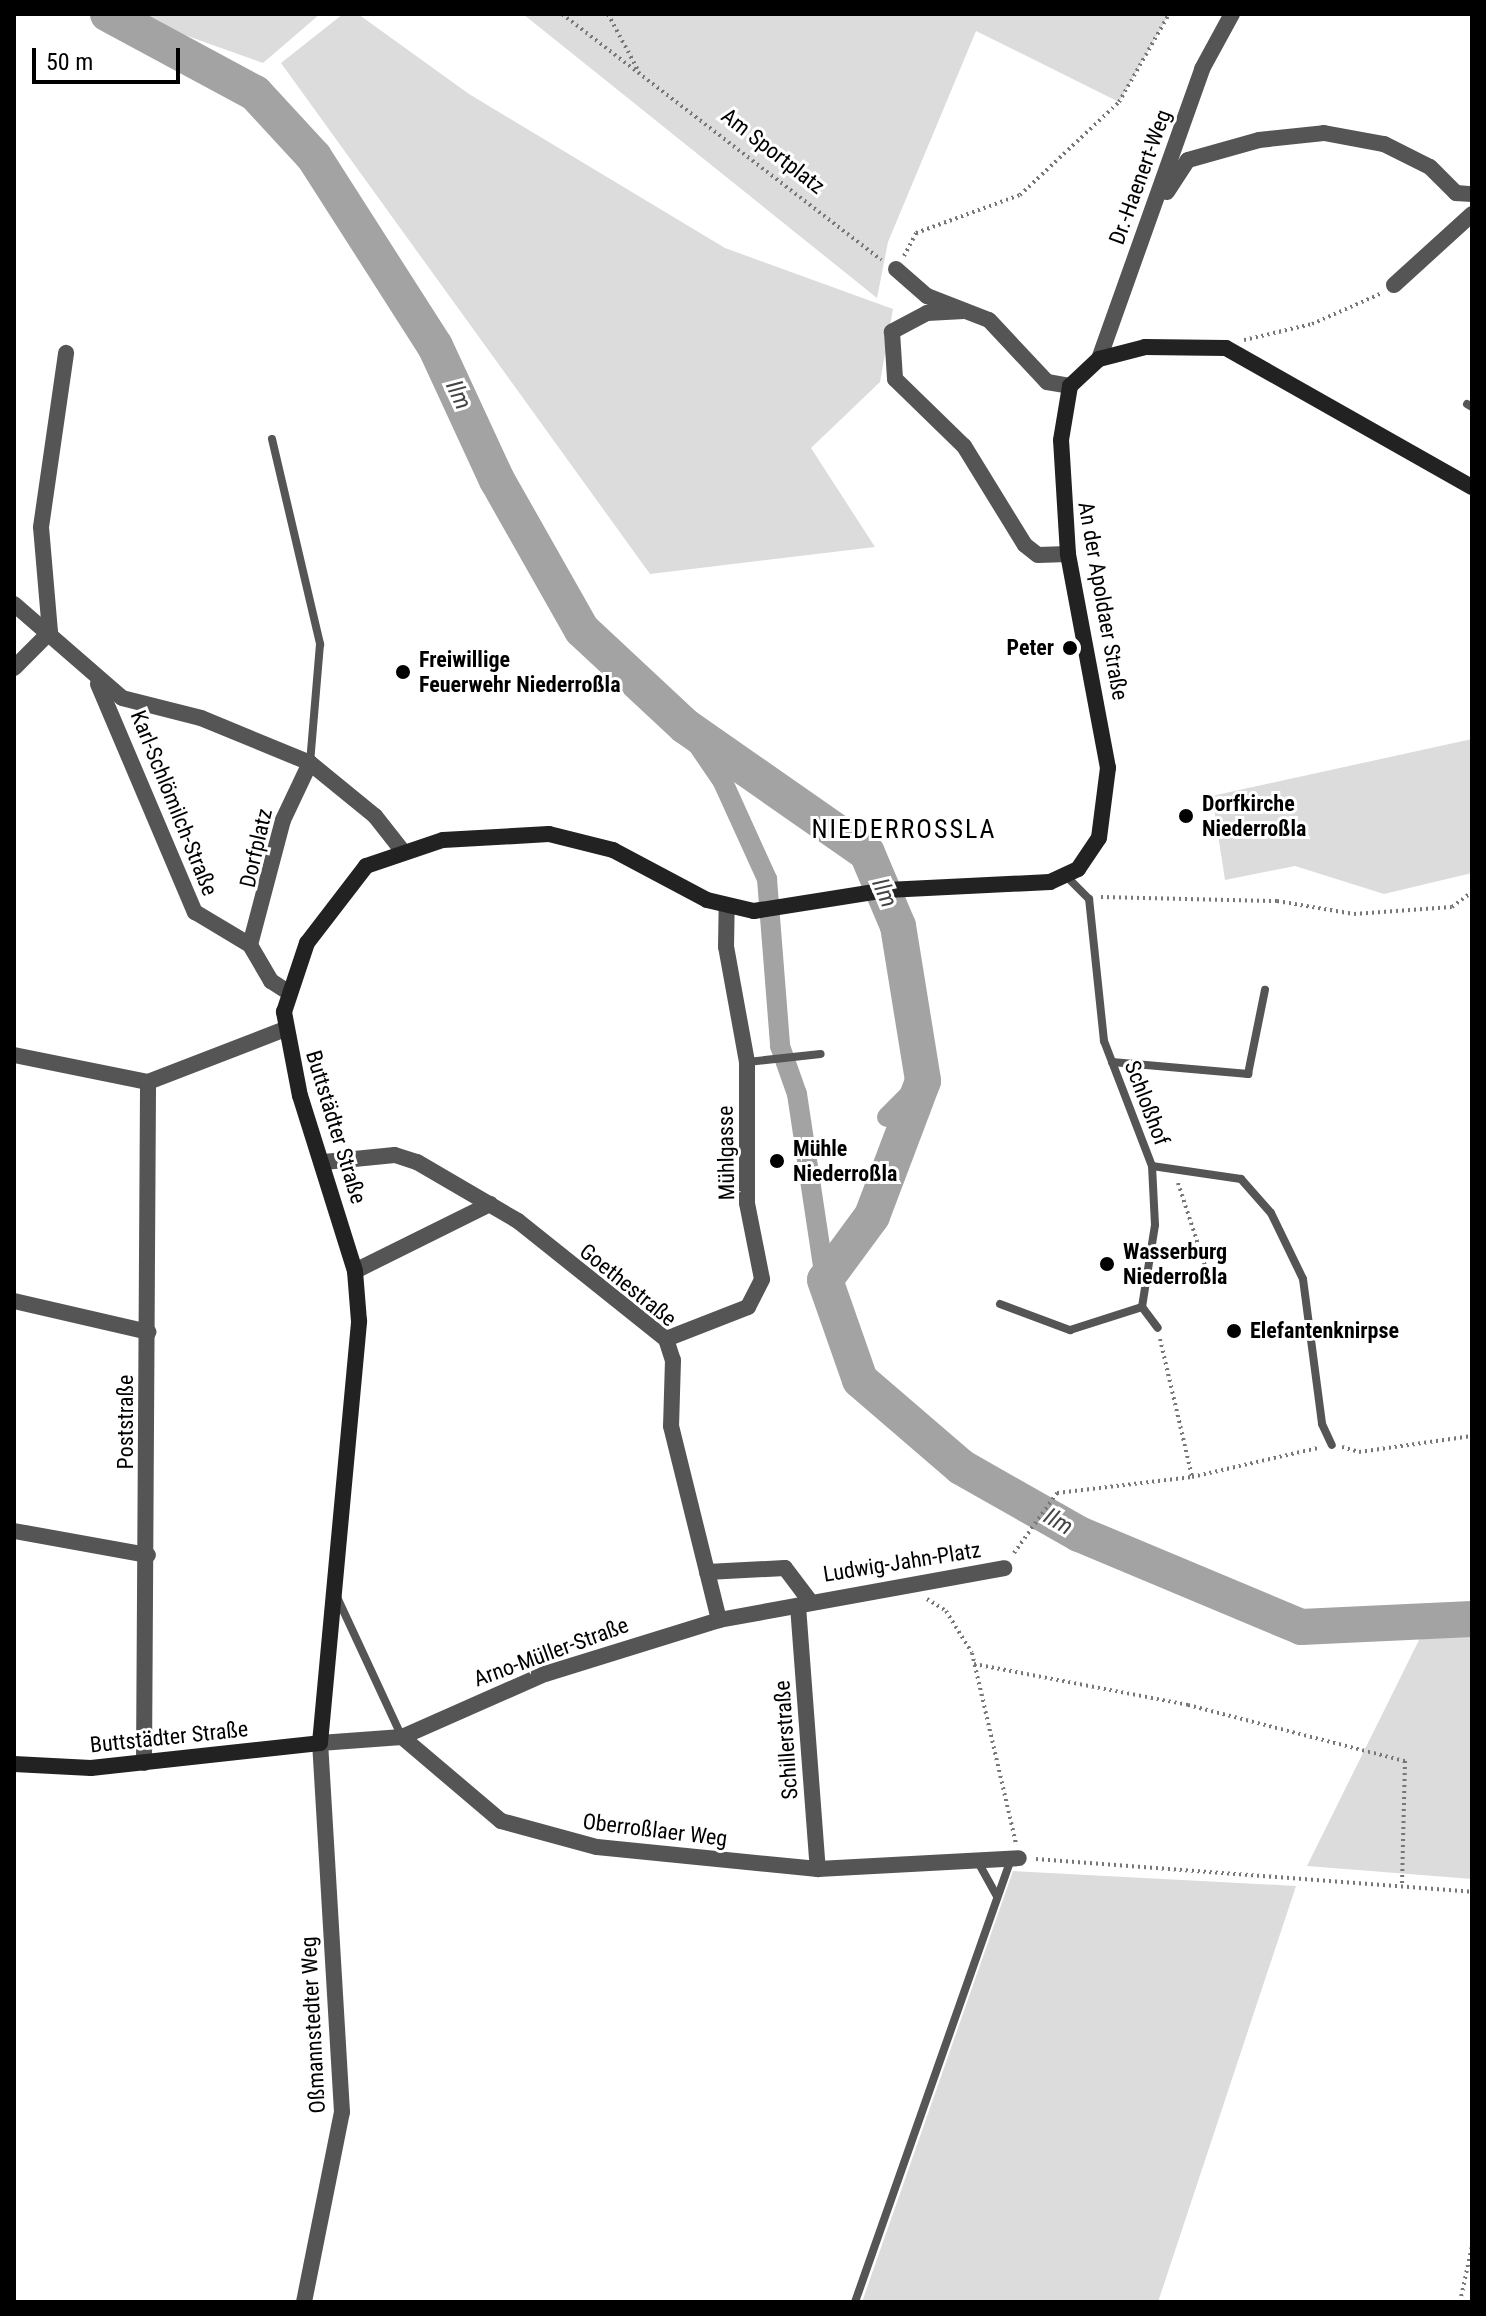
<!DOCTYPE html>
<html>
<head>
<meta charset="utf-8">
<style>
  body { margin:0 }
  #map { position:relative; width:1486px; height:2316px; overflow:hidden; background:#fff; font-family:"Roboto Condensed",sans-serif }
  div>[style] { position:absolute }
  .green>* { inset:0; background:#dcdcdc }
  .canal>* { height:20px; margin:-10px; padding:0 10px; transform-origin:10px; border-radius:10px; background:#a3a3a3 }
  .river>* { height:36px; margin:-18px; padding:0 18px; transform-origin:18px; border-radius:18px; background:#a3a3a3 }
  .path>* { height:4px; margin-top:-2px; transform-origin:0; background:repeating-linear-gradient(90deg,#777 0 2px,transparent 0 6px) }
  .service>* { height:8px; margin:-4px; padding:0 4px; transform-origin:4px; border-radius:4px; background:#555 }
  .minor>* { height:16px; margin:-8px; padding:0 8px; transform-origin:8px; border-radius:8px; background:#555 }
  .secondary>* { height:16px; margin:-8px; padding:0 8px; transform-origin:8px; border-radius:8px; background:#222 }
  .dots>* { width:22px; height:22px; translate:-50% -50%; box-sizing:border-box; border:4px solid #fff; border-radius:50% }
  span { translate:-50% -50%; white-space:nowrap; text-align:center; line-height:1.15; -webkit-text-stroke:6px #fff; paint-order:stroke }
  .street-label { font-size:22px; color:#000 }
  .poi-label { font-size:22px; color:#000; font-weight:700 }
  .right { translate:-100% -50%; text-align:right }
  .left { translate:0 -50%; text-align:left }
  .water-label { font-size:24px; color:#444; font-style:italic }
  .quarter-label { font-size:26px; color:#000; letter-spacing:2px }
  .frame { position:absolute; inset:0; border:16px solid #000; pointer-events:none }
  .scale { position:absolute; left:32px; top:48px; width:148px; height:36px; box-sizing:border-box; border:4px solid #000; border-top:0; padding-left:10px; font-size:24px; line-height:28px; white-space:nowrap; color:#000; -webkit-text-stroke:6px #fff; paint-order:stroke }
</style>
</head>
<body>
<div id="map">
  <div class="green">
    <i style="clip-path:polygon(126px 14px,320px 14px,263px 63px)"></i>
    <i style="clip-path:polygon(343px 14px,358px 14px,469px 94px,725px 248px,893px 309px,880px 382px,811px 448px,875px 547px,650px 574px,281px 63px)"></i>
    <i style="clip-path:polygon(523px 14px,1169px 14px,1119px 102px,976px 31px,888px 242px,877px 298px)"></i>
    <i style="clip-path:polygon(1472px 739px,1472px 873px,1384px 894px,1295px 866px,1225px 880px,1212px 796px)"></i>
    <i style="clip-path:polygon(1472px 1630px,1472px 1879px,1307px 1866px,1421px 1636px)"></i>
    <i style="clip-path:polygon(1013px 1871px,1296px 1886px,1158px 2302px,862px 2302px)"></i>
  </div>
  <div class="canal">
    <i style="left:685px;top:726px;width:68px;rotate:55.8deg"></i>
    <i style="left:723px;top:782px;width:107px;rotate:65.6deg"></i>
    <i style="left:767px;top:879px;width:168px;rotate:85.5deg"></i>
    <i style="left:780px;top:1046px;width:51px;rotate:70.5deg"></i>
    <i style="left:797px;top:1094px;width:188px;rotate:81.4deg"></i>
    <i style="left:887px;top:1117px;width:51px;rotate:-45deg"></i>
  </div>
  <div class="river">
    <i style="left:108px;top:14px;width:167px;rotate:28.3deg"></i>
    <i style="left:255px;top:93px;width:87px;rotate:47.3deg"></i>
    <i style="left:314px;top:157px;width:224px;rotate:57.4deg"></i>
    <i style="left:435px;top:346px;width:148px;rotate:65.2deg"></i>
    <i style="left:497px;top:480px;width:172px;rotate:60.5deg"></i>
    <i style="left:582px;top:630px;width:141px;rotate:43deg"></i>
    <i style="left:685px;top:726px;width:222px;rotate:34.9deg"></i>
    <i style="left:867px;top:853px;width:79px;rotate:67deg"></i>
    <i style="left:898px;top:926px;width:157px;rotate:80.8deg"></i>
    <i style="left:923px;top:1081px;width:144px;rotate:110.7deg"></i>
    <i style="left:872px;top:1216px;width:79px;rotate:126.3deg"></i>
    <i style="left:825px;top:1280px;width:106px;rotate:70.7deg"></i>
    <i style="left:860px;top:1380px;width:133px;rotate:40.7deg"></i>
    <i style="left:961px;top:1467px;width:136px;rotate:29.6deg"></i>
    <i style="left:1079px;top:1534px;width:241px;rotate:22.7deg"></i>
    <i style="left:1301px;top:1627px;width:171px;rotate:-2.7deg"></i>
  </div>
  <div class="path">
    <i style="left:562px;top:14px;width:403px;rotate:37.6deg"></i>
    <i style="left:608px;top:14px;width:66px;rotate:61.9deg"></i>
    <i style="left:904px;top:256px;width:26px;rotate:-62deg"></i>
    <i style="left:916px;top:233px;width:111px;rotate:-20.1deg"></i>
    <i style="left:1020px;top:195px;width:136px;rotate:-43.2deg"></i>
    <i style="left:1119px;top:102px;width:101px;rotate:-60.4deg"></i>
    <i style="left:1244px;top:340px;width:70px;rotate:-13.2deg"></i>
    <i style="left:1312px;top:324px;width:77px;rotate:-23.9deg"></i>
    <i style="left:1101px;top:897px;width:176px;rotate:1.3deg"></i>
    <i style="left:1277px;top:901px;width:78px;rotate:9.6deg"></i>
    <i style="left:1354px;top:914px;width:98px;rotate:-4.1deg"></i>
    <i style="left:1452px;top:907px;width:25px;rotate:-37deg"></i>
    <i style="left:1178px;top:1183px;width:106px;rotate:71.9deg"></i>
    <i style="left:1160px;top:1339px;width:142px;rotate:76.9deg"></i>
    <i style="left:1342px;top:1447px;width:18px;rotate:16deg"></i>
    <i style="left:1359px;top:1452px;width:114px;rotate:-8.1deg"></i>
    <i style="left:1014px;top:1553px;width:74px;rotate:-54.4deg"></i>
    <i style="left:1057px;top:1493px;width:136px;rotate:-6.8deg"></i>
    <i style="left:1192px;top:1477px;width:129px;rotate:-13deg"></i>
    <i style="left:927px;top:1599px;width:22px;rotate:32deg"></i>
    <i style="left:946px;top:1611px;width:49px;rotate:58.2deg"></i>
    <i style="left:972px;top:1653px;width:195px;rotate:77deg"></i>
    <i style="left:974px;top:1664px;width:218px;rotate:10.8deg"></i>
    <i style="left:1188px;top:1705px;width:224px;rotate:14.5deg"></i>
    <i style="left:1405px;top:1761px;width:123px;rotate:91.4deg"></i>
    <i style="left:1036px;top:1859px;width:437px;rotate:4.3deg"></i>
    <i style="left:1460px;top:2302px;width:57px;rotate:-77.9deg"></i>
  </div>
  <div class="service">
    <i style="left:1467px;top:404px;width:6px;rotate:31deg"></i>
    <i style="left:272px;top:439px;width:211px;rotate:76.8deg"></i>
    <i style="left:320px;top:644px;width:119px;rotate:94.8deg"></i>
    <i style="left:747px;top:1062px;width:74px;rotate:-6.2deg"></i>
    <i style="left:1112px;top:1062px;width:137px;rotate:5deg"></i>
    <i style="left:1248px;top:1074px;width:86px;rotate:-78.6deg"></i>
    <i style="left:1152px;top:1166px;width:90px;rotate:8.3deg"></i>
    <i style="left:1241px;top:1179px;width:45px;rotate:48.6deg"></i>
    <i style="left:1271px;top:1213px;width:73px;rotate:64.1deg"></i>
    <i style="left:1303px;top:1279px;width:146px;rotate:82.5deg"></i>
    <i style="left:1322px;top:1424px;width:23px;rotate:65deg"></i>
    <i style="left:1000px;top:1304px;width:75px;rotate:20.4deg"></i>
    <i style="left:1070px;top:1330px;width:76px;rotate:-17.7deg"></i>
    <i style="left:1142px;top:1307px;width:83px;rotate:-81deg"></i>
    <i style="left:1155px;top:1225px;width:59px;rotate:-92.9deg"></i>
    <i style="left:1152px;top:1166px;width:134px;rotate:-111deg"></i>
    <i style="left:1104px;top:1041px;width:143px;rotate:-96deg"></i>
    <i style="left:1089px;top:899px;width:33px;rotate:-135deg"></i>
    <i style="left:1142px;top:1307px;width:26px;rotate:53deg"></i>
    <i style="left:336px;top:1595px;width:157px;rotate:65.1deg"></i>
    <i style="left:978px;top:1862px;width:38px;rotate:61deg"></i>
    <i style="left:855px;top:2302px;width:469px;rotate:-70.6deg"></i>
  </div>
  <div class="minor">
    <i style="left:1167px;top:192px;width:38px;rotate:-57deg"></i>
    <i style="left:1188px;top:160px;width:74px;rotate:-15.7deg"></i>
    <i style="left:1259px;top:140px;width:65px;rotate:-6.1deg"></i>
    <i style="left:1324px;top:133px;width:61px;rotate:10.4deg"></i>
    <i style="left:1384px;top:144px;width:51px;rotate:26.6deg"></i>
    <i style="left:1430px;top:167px;width:37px;rotate:45deg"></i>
    <i style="left:1456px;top:193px;width:16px;rotate:4deg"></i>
    <i style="left:896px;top:269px;width:41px;rotate:41.1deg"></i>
    <i style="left:927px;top:296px;width:66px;rotate:21.2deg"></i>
    <i style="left:989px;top:320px;width:85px;rotate:46.9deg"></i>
    <i style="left:1047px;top:382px;width:23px;rotate:10deg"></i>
    <i style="left:1394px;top:285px;width:105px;rotate:-42.3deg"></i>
    <i style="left:964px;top:311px;width:37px;rotate:177deg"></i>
    <i style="left:927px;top:313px;width:40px;rotate:152deg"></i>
    <i style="left:892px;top:332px;width:47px;rotate:86.3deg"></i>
    <i style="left:895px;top:379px;width:96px;rotate:44.2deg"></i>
    <i style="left:964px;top:446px;width:116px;rotate:58.4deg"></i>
    <i style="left:1025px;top:545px;width:16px;rotate:38deg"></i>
    <i style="left:1038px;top:555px;width:30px;rotate:-2deg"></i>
    <i style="left:1099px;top:359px;width:308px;rotate:-70.4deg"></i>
    <i style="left:1202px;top:69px;width:63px;rotate:-61.4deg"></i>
    <i style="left:14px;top:604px;width:143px;rotate:41deg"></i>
    <i style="left:122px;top:698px;width:81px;rotate:14.2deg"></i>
    <i style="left:201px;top:718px;width:118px;rotate:22.4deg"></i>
    <i style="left:310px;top:763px;width:84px;rotate:39.2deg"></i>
    <i style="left:375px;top:816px;width:42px;rotate:51.8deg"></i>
    <i style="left:14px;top:668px;width:51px;rotate:-45deg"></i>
    <i style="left:50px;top:632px;width:105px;rotate:-94.9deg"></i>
    <i style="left:41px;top:527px;width:176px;rotate:-81.8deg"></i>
    <i style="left:98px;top:684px;width:248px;rotate:67deg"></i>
    <i style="left:195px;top:912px;width:64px;rotate:31deg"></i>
    <i style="left:250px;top:945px;width:42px;rotate:59.7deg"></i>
    <i style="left:271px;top:981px;width:20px;rotate:33deg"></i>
    <i style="left:250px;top:945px;width:129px;rotate:-75.2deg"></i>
    <i style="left:283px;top:820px;width:63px;rotate:-64.7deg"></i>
    <i style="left:14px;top:1055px;width:137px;rotate:11.4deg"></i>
    <i style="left:148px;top:1082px;width:147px;rotate:-21.1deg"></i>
    <i style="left:324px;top:1162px;width:71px;rotate:-5.6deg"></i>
    <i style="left:395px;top:1155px;width:23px;rotate:18deg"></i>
    <i style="left:417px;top:1162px;width:117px;rotate:30.3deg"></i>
    <i style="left:518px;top:1221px;width:189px;rotate:38.6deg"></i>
    <i style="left:666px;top:1339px;width:22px;rotate:72deg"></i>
    <i style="left:673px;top:1360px;width:66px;rotate:91.7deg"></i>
    <i style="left:671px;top:1426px;width:200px;rotate:76.1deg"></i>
    <i style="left:355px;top:1271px;width:151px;rotate:-26.4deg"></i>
    <i style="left:14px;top:1301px;width:138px;rotate:13deg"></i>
    <i style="left:666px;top:1339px;width:88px;rotate:-21.3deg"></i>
    <i style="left:748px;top:1307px;width:31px;rotate:-63deg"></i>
    <i style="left:762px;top:1279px;width:77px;rotate:-101.2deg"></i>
    <i style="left:747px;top:1203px;width:141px;rotate:-90deg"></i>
    <i style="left:747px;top:1062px;width:117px;rotate:-100.3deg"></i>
    <i style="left:726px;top:947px;width:39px;rotate:-89deg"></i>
    <i style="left:14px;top:1531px;width:136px;rotate:10.2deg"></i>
    <i style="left:707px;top:1572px;width:78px;rotate:-2.9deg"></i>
    <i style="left:785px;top:1568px;width:39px;rotate:53deg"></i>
    <i style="left:798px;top:1606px;width:264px;rotate:85.7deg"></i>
    <i style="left:402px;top:1737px;width:156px;rotate:-23.8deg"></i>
    <i style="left:545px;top:1674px;width:182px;rotate:-17.2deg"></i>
    <i style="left:719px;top:1620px;width:290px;rotate:-10.3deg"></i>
    <i style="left:144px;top:1763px;width:681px;rotate:-89.66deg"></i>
    <i style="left:304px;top:2302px;width:194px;rotate:-78.7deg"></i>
    <i style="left:342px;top:2112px;width:370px;rotate:-93.4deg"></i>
    <i style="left:320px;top:1743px;width:82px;rotate:-4.2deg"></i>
    <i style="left:402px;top:1737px;width:130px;rotate:40.3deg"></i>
    <i style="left:501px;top:1821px;width:99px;rotate:15.2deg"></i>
    <i style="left:597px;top:1847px;width:222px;rotate:5.7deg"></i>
    <i style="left:818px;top:1869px;width:201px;rotate:-3.1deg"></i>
  </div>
  <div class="secondary">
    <i style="left:14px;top:1764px;width:77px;rotate:3deg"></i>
    <i style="left:91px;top:1768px;width:230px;rotate:-6.2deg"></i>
    <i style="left:320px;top:1743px;width:424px;rotate:-84.7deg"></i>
    <i style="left:359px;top:1321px;width:50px;rotate:-94.6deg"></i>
    <i style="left:355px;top:1271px;width:183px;rotate:-107.4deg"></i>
    <i style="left:300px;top:1096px;width:86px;rotate:-100.8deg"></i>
    <i style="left:284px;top:1012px;width:73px;rotate:-71.6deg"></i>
    <i style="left:307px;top:943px;width:97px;rotate:-52.5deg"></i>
    <i style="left:366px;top:866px;width:81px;rotate:-18.7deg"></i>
    <i style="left:443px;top:840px;width:106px;rotate:-3.2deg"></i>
    <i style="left:549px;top:834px;width:66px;rotate:14deg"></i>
    <i style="left:613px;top:850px;width:106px;rotate:28deg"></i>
    <i style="left:707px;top:900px;width:48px;rotate:13.2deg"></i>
    <i style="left:754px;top:911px;width:135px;rotate:-9deg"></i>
    <i style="left:887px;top:890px;width:163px;rotate:-2.8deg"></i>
    <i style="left:1050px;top:882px;width:31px;rotate:-25deg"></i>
    <i style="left:1078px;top:869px;width:37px;rotate:-56deg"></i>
    <i style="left:1099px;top:838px;width:71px;rotate:-82.7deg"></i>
    <i style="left:1108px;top:768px;width:218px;rotate:-100.6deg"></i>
    <i style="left:1068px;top:554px;width:114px;rotate:-93.5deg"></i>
    <i style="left:1061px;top:440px;width:55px;rotate:-80.5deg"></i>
    <i style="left:1070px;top:386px;width:40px;rotate:-43deg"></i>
    <i style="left:1099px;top:359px;width:48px;rotate:-14.6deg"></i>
    <i style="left:1145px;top:347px;width:81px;rotate:0.7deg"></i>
    <i style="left:1226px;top:348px;width:283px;rotate:29.5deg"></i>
  </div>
  <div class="dots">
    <i style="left:1070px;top:648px;background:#000"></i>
    <i style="left:403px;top:672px;background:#000"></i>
    <i style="left:1186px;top:816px;background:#000"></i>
    <i style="left:777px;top:1161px;background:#000"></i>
    <i style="left:1107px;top:1264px;background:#000"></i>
    <i style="left:1234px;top:1331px;background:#000"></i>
  </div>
  <div class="street-label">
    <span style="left:773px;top:151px;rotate:38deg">Am Sportplatz</span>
    <span style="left:1140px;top:177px;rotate:-70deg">Dr.-Haenert-Weg</span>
    <span style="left:1103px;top:601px;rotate:80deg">An der Apoldaer Straße</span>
    <span style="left:174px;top:803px;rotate:68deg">Karl-Schlömilch-Straße</span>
    <span style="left:256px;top:848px;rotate:-77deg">Dorfplatz</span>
    <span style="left:1147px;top:1103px;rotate:69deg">Schloßhof</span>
    <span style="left:336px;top:1127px;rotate:73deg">Buttstädter Straße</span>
    <span style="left:726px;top:1153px;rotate:-91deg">Mühlgasse</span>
    <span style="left:628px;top:1285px;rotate:39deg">Goethestraße</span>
    <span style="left:126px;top:1422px;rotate:-90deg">Poststraße</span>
    <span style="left:902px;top:1562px;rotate:-9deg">Ludwig-Jahn-Platz</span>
    <span style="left:551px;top:1652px;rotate:-20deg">Arno-Müller-Straße</span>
    <span style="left:169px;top:1737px;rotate:-6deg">Buttstädter Straße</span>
    <span style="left:786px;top:1740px;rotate:-94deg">Schillerstraße</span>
    <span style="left:655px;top:1830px;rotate:7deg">Oberroßlaer Weg</span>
    <span style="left:313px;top:2025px;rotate:-93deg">Oßmannstedter Weg</span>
  </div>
  <div class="poi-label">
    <span class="right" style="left:1054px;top:648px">Peter</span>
    <span class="left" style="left:419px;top:672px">Freiwillige<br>Feuerwehr Niederroßla</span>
    <span class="left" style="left:1202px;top:816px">Dorfkirche<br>Niederroßla</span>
    <span class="left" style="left:793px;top:1161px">Mühle<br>Niederroßla</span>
    <span class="left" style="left:1123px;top:1264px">Wasserburg<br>Niederroßla</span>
    <span class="left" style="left:1250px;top:1331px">Elefantenknirpse</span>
  </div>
  <div class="water-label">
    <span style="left:458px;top:395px;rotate:65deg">Ilm</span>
    <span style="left:884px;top:893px;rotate:67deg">Ilm</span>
    <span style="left:1058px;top:1522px;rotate:30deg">Ilm</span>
  </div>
  <div class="quarter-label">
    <span style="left:904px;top:830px">NIEDERROSSLA</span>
  </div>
  <div class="frame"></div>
  <div class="scale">50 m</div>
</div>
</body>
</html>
